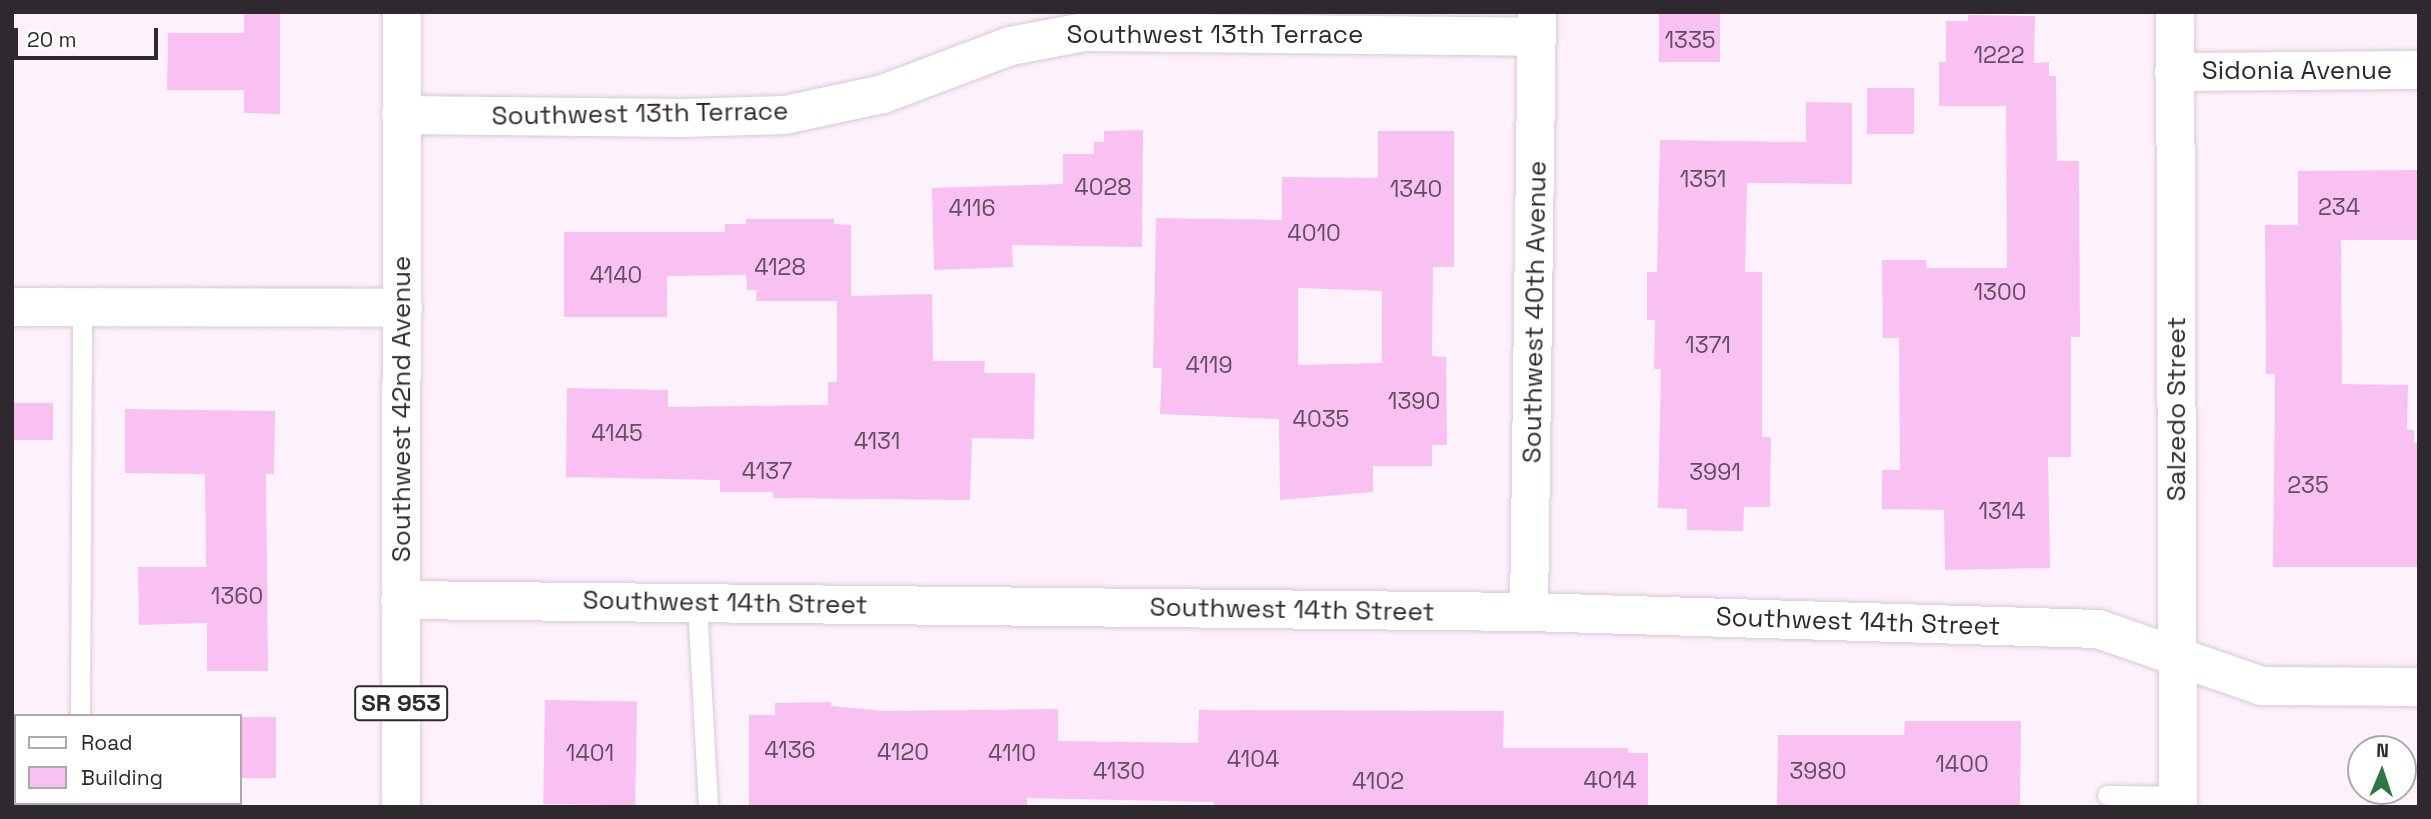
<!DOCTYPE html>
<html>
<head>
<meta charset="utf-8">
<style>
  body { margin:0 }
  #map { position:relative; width:2431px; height:819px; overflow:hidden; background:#fdf1fc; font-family:"Space Grotesk",sans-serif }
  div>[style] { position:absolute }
  .building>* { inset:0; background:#f8c1f2; transform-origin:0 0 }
  .roads { filter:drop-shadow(0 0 2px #d7c9d5) drop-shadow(0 0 2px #d7c9d5) }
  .service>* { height:19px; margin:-9.5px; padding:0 9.5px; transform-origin:9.5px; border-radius:9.5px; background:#fff }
  .minor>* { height:38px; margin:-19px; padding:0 19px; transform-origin:19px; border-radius:19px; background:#fff }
  .primary>* { height:38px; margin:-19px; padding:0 19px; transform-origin:19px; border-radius:19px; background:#fff }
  span { translate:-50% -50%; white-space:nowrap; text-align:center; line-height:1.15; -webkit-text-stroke:7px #fff; paint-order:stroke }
  .number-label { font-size:23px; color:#604f5f }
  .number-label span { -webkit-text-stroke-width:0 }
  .shield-label span { padding:2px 5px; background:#fff; border:2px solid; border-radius:5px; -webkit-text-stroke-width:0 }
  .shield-label { font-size:24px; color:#2e292e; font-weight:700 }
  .street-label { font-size:26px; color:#2e292e }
  .frame { position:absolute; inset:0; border:14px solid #2e292e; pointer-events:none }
  .legend { position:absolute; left:14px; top:714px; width:228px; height:91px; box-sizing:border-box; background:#fff; border:2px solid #aba9ab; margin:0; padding:9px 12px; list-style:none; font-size:21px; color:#2e292e }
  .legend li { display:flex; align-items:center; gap:14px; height:35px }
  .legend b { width:35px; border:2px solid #aba9ab }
  .north { position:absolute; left:2347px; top:735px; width:70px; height:70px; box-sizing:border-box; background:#fff; border:2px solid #aba9ab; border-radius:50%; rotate:2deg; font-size:19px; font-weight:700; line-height:28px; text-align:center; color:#2e292e }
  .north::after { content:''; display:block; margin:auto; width:24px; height:32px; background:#2e7642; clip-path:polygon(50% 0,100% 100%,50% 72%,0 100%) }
  .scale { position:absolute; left:14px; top:28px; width:144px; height:32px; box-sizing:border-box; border:4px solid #2e292e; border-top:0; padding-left:9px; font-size:21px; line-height:24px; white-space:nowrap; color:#2e292e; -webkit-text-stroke:5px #fff; paint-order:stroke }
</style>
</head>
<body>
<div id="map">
  <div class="building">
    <i style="clip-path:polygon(244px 12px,280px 12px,280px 114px,244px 113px,244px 90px,167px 90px,168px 33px,244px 33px)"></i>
    <i style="left:1659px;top:12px;width:61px;height:50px"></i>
    <i style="clip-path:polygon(1968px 15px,2035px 16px,2034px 63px,2049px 62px,2049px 76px,2056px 76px,2057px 161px,2079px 161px,2080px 337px,2071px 337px,2071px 457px,2048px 457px,2050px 568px,1945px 570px,1944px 510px,1882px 509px,1882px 470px,1900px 470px,1899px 338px,1883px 338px,1882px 260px,1926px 260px,1927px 268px,2007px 268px,2006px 106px,1939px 106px,1939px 62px,1946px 62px,1946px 21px,1968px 21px)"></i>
    <i style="left:1867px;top:88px;width:47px;height:46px"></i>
    <i style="clip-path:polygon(1806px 102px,1852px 103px,1852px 184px,1747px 183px,1745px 272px,1762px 272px,1762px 437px,1771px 437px,1770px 507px,1744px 507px,1743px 531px,1687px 530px,1687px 509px,1658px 508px,1661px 369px,1654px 369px,1655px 320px,1647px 320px,1647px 272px,1657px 272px,1660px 140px,1806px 142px)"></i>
    <i style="clip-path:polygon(1143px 130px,1142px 247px,1012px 245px,1013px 267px,934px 270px,932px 188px,1063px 184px,1063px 154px,1094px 154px,1094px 142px,1104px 142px,1104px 131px)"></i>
    <i style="clip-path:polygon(evenodd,1378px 131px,1454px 131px,1454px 267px,1433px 267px,1432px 356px,1446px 357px,1447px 445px,1432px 445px,1432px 466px,1373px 466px,1373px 492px,1280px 500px,1279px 419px,1160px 414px,1162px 368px,1153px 368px,1156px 218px,1282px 220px,1282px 177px,1378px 178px,1378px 131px,1298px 288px,1382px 291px,1382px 363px,1298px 365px,1298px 288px)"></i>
    <i style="clip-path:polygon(2419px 170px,2419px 240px,2341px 240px,2342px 384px,2408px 385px,2407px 430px,2414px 430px,2414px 443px,2419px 443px,2419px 567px,2273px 567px,2275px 374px,2266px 374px,2265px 225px,2298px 225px,2298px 171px)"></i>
    <i style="clip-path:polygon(746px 219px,834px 219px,834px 224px,851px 225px,851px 296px,932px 294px,933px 361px,985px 361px,984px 373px,1035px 373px,1034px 439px,972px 438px,970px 500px,773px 498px,773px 492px,720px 492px,720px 480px,566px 477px,567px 388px,668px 390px,668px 407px,828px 405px,828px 382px,837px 382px,837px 301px,756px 301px,757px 290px,747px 290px,746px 275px,667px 276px,667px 317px,564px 317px,564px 232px,725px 232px,725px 224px,746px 224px)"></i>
    <i style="left:12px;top:403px;width:41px;height:37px"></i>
    <i style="clip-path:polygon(125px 409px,275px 411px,274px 474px,266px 474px,268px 671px,207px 671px,207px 623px,139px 625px,138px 567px,206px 567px,205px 474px,125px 473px)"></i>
    <i style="left:545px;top:700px;width:92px;height:104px;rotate:1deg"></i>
    <i style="clip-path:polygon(831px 702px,831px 706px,885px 711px,1058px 709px,1058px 741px,1198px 743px,1199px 710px,1504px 711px,1503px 748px,1628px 748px,1628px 753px,1648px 753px,1648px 807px,1214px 807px,1214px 802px,1027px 798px,1027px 806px,749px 807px,749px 715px,775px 715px,775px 703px)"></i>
    <i style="left:240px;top:717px;width:36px;height:61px"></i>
    <i style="clip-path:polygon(1905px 721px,2021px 721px,2020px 807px,1777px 807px,1778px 735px,1904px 735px)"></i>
  </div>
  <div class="roads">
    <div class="service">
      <i style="left:697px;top:603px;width:204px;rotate:86.9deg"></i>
      <i style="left:80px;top:716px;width:409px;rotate:-89.7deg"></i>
      <i style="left:2107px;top:795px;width:71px;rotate:0.8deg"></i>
      <i style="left:79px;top:807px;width:4px;rotate:-90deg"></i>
    </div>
    <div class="minor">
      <i style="left:2175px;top:12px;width:795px;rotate:89.78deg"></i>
      <i style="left:2174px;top:72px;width:245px;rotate:-0.5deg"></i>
      <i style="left:401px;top:115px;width:281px;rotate:0.6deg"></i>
      <i style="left:682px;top:118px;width:103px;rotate:-1.7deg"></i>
      <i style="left:785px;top:115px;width:100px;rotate:-12.1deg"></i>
      <i style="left:883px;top:94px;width:136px;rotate:-20.7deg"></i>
      <i style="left:1010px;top:46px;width:76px;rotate:-10.6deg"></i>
      <i style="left:1085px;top:32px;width:452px;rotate:0.6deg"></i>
      <i style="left:12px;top:307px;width:391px;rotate:0.1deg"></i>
      <i style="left:400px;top:600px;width:1129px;rotate:0.61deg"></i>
      <i style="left:1529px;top:612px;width:569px;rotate:1.71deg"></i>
      <i style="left:2098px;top:629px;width:174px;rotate:19.2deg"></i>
      <i style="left:2262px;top:686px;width:157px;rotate:0.4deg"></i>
      <i style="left:1529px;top:612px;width:600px;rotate:-89.24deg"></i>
    </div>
    <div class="primary">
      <i style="left:401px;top:807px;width:795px;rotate:-89.93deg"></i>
    </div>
  </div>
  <div class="number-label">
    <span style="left:1690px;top:40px">1335</span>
    <span style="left:1999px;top:55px">1222</span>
    <span style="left:1703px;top:179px">1351</span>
    <span style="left:1103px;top:187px">4028</span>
    <span style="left:1416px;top:189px">1340</span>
    <span style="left:2339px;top:207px">234</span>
    <span style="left:972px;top:208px">4116</span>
    <span style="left:1314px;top:233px">4010</span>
    <span style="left:780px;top:267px">4128</span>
    <span style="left:616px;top:275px">4140</span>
    <span style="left:2000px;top:292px">1300</span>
    <span style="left:1708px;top:345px">1371</span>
    <span style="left:1209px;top:365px">4119</span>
    <span style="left:1414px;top:401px">1390</span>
    <span style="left:1321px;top:419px">4035</span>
    <span style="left:617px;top:433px">4145</span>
    <span style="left:877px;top:441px">4131</span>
    <span style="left:767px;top:471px">4137</span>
    <span style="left:1715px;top:472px">3991</span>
    <span style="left:2308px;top:485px">235</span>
    <span style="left:2002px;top:511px">1314</span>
    <span style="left:237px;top:596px">1360</span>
    <span style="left:790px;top:750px">4136</span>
    <span style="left:903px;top:752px">4120</span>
    <span style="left:590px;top:753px">1401</span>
    <span style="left:1012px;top:753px">4110</span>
    <span style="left:1253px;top:759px">4104</span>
    <span style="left:1962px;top:764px">1400</span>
    <span style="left:1119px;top:771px">4130</span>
    <span style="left:1818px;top:771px">3980</span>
    <span style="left:1610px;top:780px">4014</span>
    <span style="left:1378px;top:781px">4102</span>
  </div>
  <div class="shield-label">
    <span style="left:401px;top:703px">SR 953</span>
  </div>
  <div class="street-label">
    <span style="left:1215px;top:35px">Southwest 13th Terrace</span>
    <span style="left:2297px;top:71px">Sidonia Avenue</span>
    <span style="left:640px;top:114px;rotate:-1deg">Southwest 13th Terrace</span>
    <span style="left:1535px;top:312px;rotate:-89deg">Southwest 40th Avenue</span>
    <span style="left:402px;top:409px;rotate:-90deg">Southwest 42nd Avenue</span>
    <span style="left:2177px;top:409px;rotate:-90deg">Salzedo Street</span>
    <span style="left:725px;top:603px;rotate:1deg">Southwest 14th Street</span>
    <span style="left:1292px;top:610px;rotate:1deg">Southwest 14th Street</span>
    <span style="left:1858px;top:622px;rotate:2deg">Southwest 14th Street</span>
  </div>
  <div class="frame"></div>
  <ul class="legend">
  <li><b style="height:9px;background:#fff"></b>Road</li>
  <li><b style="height:19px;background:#f8c1f2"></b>Building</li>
  </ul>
  <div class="north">N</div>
  <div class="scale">20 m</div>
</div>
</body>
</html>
